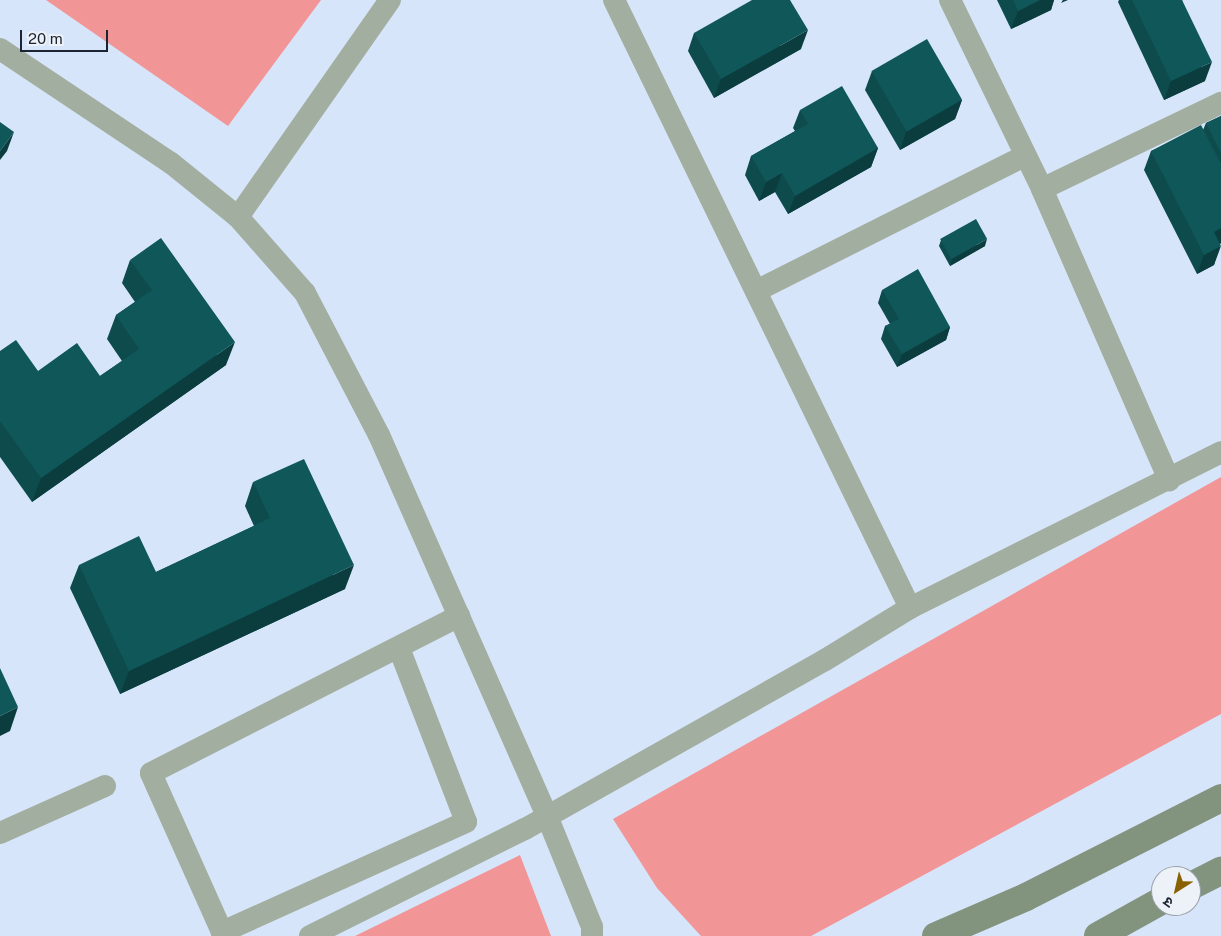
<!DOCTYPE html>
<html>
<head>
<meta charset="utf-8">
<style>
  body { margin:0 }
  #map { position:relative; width:1221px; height:936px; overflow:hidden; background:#d7e5fa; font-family:"Public Sans","Noto Sans Devanagari",sans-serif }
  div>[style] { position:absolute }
  .green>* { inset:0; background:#f19596 }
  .street>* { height:22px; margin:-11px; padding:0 11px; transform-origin:11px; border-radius:11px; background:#a2ae9f }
  .secondary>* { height:28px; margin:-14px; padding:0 14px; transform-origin:14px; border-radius:14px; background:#82937e }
  .wall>* { inset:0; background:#0e4b4d }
  .shaded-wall>* { inset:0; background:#0b3d3f }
  .building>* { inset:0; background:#10575a; transform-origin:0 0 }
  span { translate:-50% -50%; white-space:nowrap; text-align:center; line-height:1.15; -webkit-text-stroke:5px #edf1f8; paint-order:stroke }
  .north { position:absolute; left:1151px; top:866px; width:50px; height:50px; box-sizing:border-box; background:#edf1f8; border:1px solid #999fa8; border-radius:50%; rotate:215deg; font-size:14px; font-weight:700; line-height:20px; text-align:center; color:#1c2431 }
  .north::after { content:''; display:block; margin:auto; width:18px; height:22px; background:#8a6102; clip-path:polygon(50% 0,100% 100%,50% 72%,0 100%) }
  .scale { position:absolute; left:20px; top:30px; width:88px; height:22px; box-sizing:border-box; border:2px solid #1c2431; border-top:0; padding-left:6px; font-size:15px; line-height:18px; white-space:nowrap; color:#1c2431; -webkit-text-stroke:4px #edf1f8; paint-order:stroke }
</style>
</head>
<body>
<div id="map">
  <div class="green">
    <i style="clip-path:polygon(46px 0,321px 0,228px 126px)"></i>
    <i style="clip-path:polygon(1221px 477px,1221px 714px,811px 936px,701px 936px,657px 888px,613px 819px)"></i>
    <i style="clip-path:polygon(520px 855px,551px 936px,355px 936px)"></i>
  </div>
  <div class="street">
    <i style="left:614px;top:0;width:676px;rotate:64.04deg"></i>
    <i style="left:950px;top:0;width:210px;rotate:64deg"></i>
    <i style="left:1042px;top:189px;width:318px;rotate:66.4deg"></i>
    <i style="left:0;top:49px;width:206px;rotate:33.7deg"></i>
    <i style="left:171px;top:163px;width:86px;rotate:38.9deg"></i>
    <i style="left:238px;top:217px;width:101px;rotate:48.6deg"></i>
    <i style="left:305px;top:293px;width:160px;rotate:62.5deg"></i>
    <i style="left:379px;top:435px;width:416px;rotate:66.2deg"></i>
    <i style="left:547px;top:816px;width:120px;rotate:67.9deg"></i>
    <i style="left:592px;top:927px;width:9px;rotate:90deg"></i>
    <i style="left:1042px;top:189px;width:199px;rotate:-25.7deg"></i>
    <i style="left:238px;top:217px;width:265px;rotate:-55deg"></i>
    <i style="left:756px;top:291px;width:301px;rotate:-26.7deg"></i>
    <i style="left:399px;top:648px;width:186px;rotate:68.9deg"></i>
    <i style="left:466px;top:822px;width:268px;rotate:155.7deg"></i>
    <i style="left:222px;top:932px;width:174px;rotate:-114.1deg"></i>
    <i style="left:151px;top:773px;width:346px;rotate:-27deg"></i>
    <i style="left:0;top:833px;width:115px;rotate:-24.1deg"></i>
    <i style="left:310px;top:936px;width:240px;rotate:-26.5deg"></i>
    <i style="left:525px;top:829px;width:344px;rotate:-29.4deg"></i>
    <i style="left:825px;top:660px;width:100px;rotate:-31.5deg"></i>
    <i style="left:910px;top:608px;width:348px;rotate:-26.6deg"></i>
  </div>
  <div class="secondary">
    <i style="left:1191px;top:886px;width:34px;rotate:-27deg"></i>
    <i style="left:936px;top:936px;width:98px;rotate:-23.4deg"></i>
    <i style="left:1026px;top:897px;width:219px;rotate:-26.9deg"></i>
    <i style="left:1098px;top:936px;width:72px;rotate:-29.1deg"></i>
  </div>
  <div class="wall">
    <i style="clip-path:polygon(997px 0,1054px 0,1051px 10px,1011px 29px)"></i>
    <i style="clip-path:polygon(1119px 0,1182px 0,1205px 81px,1164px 100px,1118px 2px)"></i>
    <i style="clip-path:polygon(694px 33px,801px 49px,714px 98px,688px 51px)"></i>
    <i style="clip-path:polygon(872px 71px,962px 100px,955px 119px,900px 150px,865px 90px)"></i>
    <i style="clip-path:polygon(800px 110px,878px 148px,871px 167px,788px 214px,775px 192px,759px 201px,745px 175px,751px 156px,795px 131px,793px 128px)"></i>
    <i style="clip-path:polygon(1221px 116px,1221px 243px,1220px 244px,1214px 265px,1197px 274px,1144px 170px,1151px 151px,1203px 130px,1206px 123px)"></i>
    <i style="clip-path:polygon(941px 240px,985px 246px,950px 266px,939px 246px)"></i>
    <i style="clip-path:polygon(130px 260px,226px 365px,32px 502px,0 457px,0 351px,38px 371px,100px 376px,122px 361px,107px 339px,116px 315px,135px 302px,122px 283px)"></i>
    <i style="clip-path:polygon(882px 290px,950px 327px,946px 340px,897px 367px,881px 339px,885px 326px,890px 324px,878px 303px)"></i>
    <i style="clip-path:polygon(253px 482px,345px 589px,120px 694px,70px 588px,79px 565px,156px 572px,254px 526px,245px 506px)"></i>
  </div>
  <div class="shaded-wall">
    <i style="clip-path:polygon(1040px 0,1054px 0,1051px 10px,1011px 29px,1018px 11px)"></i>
    <i style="clip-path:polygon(1063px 0,1068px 0,1061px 3px)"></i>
    <i style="clip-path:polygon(808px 30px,801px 49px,714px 98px,721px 79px)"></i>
    <i style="clip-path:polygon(1212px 62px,1205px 81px,1164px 100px,1171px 81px)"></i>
    <i style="clip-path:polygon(962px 100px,955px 119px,900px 150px,906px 132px)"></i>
    <i style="clip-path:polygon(14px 132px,7px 151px,0 160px,0 151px)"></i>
    <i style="clip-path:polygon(878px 148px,871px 167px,788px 214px,795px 196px)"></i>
    <i style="clip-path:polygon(782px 173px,775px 192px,759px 201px,766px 182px)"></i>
    <i style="clip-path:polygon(1221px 228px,1221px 243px,1207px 251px,1214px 232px)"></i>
    <i style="clip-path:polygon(987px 239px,985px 246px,950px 266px,952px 259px)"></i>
    <i style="clip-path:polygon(1221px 246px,1214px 265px,1197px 274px,1204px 255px)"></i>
    <i style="clip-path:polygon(950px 327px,946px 340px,897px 367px,902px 354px)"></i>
    <i style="clip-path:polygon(235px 342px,226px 365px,32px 502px,41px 478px)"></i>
    <i style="clip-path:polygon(354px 565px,345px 589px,120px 694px,129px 671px)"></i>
    <i style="clip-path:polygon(18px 707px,10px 731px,0 736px,0 716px)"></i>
  </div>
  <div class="building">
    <i style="clip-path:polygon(752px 0,790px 0,808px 30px,721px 79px,694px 33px)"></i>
    <i style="clip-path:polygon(1013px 0,1040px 0,1018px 11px)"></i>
    <i style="clip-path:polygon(1132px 0,1182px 0,1212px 62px,1171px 81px)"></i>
    <i style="left:927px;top:39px;width:70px;height:64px;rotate:60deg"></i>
    <i style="clip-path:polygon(842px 86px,878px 148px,795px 196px,782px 173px,766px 182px,751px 156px,808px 124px,800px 110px)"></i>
    <i style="clip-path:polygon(1221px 116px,1221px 153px,1206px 123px)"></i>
    <i style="clip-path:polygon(0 122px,14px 132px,0 151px)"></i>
    <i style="clip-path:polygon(1201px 125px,1221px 164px,1221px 228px,1214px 232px,1221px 246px,1204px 255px,1151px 151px)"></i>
    <i style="left:976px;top:219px;width:23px;height:41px;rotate:61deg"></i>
    <i style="clip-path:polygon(161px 238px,235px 342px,41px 478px,0 421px,0 351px,16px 340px,38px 371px,77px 343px,100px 376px,139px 349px,116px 315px,152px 290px,130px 260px)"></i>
    <i style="clip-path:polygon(918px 269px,950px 327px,902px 354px,885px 326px,899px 319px,882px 290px)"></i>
    <i style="clip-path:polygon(304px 459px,354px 565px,129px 671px,79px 565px,139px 536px,156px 572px,270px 518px,253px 482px)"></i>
    <i style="clip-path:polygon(0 668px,18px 707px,0 716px)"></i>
  </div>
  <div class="north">उ</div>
  <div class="scale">20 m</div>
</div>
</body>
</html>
